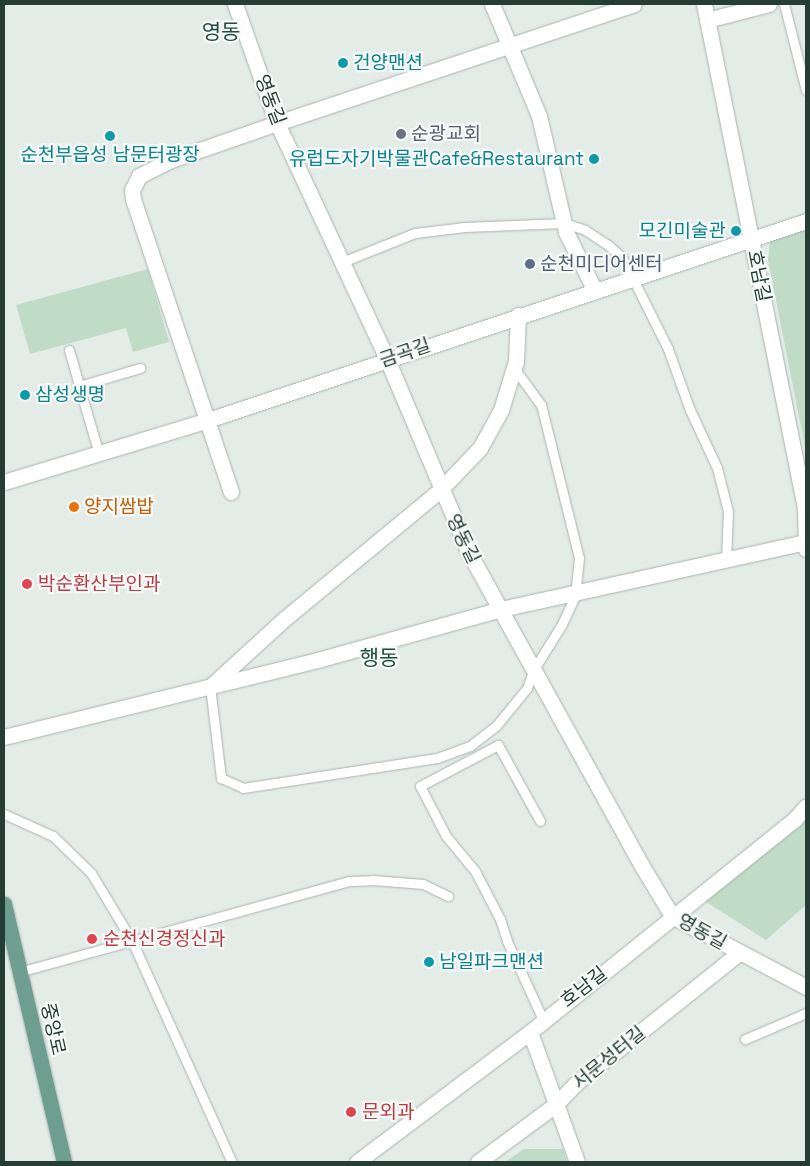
<!DOCTYPE html>
<html>
<head>
<meta charset="utf-8">
<style>
  body { margin:0 }
  #map { position:relative; width:810px; height:1166px; overflow:hidden; background:#e4ece8; font-family:"Space Grotesk","Noto Sans KR",sans-serif }
  div>[style] { position:absolute }
  .green>* { inset:0; background:#c0dbc6 }
  .roads { filter:drop-shadow(0 0 1px #a7b4af) drop-shadow(0 0 1px #a7b4af) }
  .service>* { height:9px; margin:-4.5px; padding:0 4.5px; transform-origin:4.5px; border-radius:4.5px; background:#fff }
  .minor>* { height:15px; margin:-7.5px; padding:0 7.5px; transform-origin:7.5px; border-radius:7.5px; background:#fff }
  .tertiary>* { height:15px; margin:-7.5px; padding:0 7.5px; transform-origin:7.5px; border-radius:7.5px; background:#fff }
  .primary>* { height:15px; margin:-7.5px; padding:0 7.5px; transform-origin:7.5px; border-radius:7.5px; background:#6d9e8f }
  .dots>* { width:14px; height:14px; translate:-50% -50%; box-sizing:border-box; border:2px solid #f5f9f7; border-radius:50% }
  span { translate:-50% -50%; white-space:nowrap; text-align:center; line-height:1.15; -webkit-text-stroke:4.5px #f5f9f7; paint-order:stroke }
  .culture-label { font-size:19px; color:#0d838f }
  .left { translate:0 -50%; text-align:left }
  .right { translate:-100% -50%; text-align:right }
  .street-label { font-size:19px; color:#253d35 }
  .worship-label { font-size:19px; color:#5b616d }
  .service-label { font-size:19px; color:#4e5e75 }
  .food-label { font-size:19px; color:#c56008 }
  .health-label { font-size:19px; color:#be3a42 }
  .quarter-label { font-size:21px; color:#234d40 }
  .frame { position:absolute; inset:0; border:5px solid #253d35; pointer-events:none }
</style>
</head>
<body>
<div id="map">
  <div class="green">
    <i style="clip-path:polygon(806px 220px,806px 452px,768px 260px,770px 242px,785px 225px)"></i>
    <i style="clip-path:polygon(148px 269px,169px 342px,133px 352px,126px 328px,30px 354px,16px 305px)"></i>
    <i style="clip-path:polygon(806px 808px,806px 905px,766px 940px,703px 900px)"></i>
    <i style="clip-path:polygon(524px 1149px,563px 1149px,567px 1162px,505px 1162px)"></i>
  </div>
  <div class="roads">
    <div class="service">
      <i style="left:784px;top:4px;width:89px;rotate:75.7deg"></i>
      <i style="left:342px;top:262px;width:79px;rotate:-21.7deg"></i>
      <i style="left:415px;top:233px;width:50px;rotate:-6.8deg"></i>
      <i style="left:465px;top:227px;width:99px;rotate:-2.3deg"></i>
      <i style="left:564px;top:223px;width:22px;rotate:18deg"></i>
      <i style="left:585px;top:230px;width:27px;rotate:33deg"></i>
      <i style="left:608px;top:245px;width:18px;rotate:41deg"></i>
      <i style="left:622px;top:257px;width:103px;rotate:63.4deg"></i>
      <i style="left:668px;top:349px;width:65px;rotate:70.2deg"></i>
      <i style="left:690px;top:410px;width:64px;rotate:65deg"></i>
      <i style="left:717px;top:468px;width:44px;rotate:75.7deg"></i>
      <i style="left:728px;top:511px;width:49px;rotate:92.3deg"></i>
      <i style="left:69px;top:350px;width:37px;rotate:74deg"></i>
      <i style="left:99px;top:454px;width:71px;rotate:-106.4deg"></i>
      <i style="left:79px;top:386px;width:64px;rotate:-16.4deg"></i>
      <i style="left:210px;top:686px;width:93px;rotate:83.2deg"></i>
      <i style="left:221px;top:778px;width:24px;rotate:24deg"></i>
      <i style="left:243px;top:788px;width:196px;rotate:-8.8deg"></i>
      <i style="left:437px;top:758px;width:35px;rotate:-20deg"></i>
      <i style="left:470px;top:746px;width:33px;rotate:-38deg"></i>
      <i style="left:496px;top:726px;width:49px;rotate:-50.8deg"></i>
      <i style="left:527px;top:688px;width:20px;rotate:-70deg"></i>
      <i style="left:534px;top:669px;width:53px;rotate:-58.1deg"></i>
      <i style="left:562px;top:624px;width:31px;rotate:-65deg"></i>
      <i style="left:575px;top:596px;width:38px;rotate:-84deg"></i>
      <i style="left:579px;top:558px;width:158px;rotate:-103.9deg"></i>
      <i style="left:541px;top:405px;width:46px;rotate:-126.1deg"></i>
      <i style="left:4px;top:814px;width:54px;rotate:24.2deg"></i>
      <i style="left:53px;top:836px;width:53px;rotate:44.2deg"></i>
      <i style="left:91px;top:873px;width:79px;rotate:58.9deg"></i>
      <i style="left:132px;top:941px;width:243px;rotate:65.7deg"></i>
      <i style="left:540px;top:821px;width:87px;rotate:-118.9deg"></i>
      <i style="left:498px;top:745px;width:88px;rotate:152.3deg"></i>
      <i style="left:420px;top:786px;width:56px;rotate:62.5deg"></i>
      <i style="left:446px;top:836px;width:45px;rotate:50.4deg"></i>
      <i style="left:475px;top:871px;width:54px;rotate:62.5deg"></i>
      <i style="left:500px;top:919px;width:23px;rotate:72deg"></i>
      <i style="left:507px;top:941px;width:87px;rotate:65.5deg"></i>
      <i style="left:19px;top:972px;width:342px;rotate:-15.4deg"></i>
      <i style="left:349px;top:881px;width:24px;rotate:-2deg"></i>
      <i style="left:373px;top:880px;width:50px;rotate:4.6deg"></i>
      <i style="left:423px;top:884px;width:28px;rotate:26deg"></i>
      <i style="left:745px;top:1039px;width:66px;rotate:-23.1deg"></i>
    </div>
    <div class="minor">
      <i style="left:235px;top:4px;width:126px;rotate:70.6deg"></i>
      <i style="left:277px;top:123px;width:260px;rotate:65deg"></i>
      <i style="left:387px;top:359px;width:208px;rotate:67.1deg"></i>
      <i style="left:468px;top:551px;width:360px;rotate:61.1deg"></i>
      <i style="left:642px;top:866px;width:58px;rotate:59deg"></i>
      <i style="left:672px;top:916px;width:152px;rotate:27.9deg"></i>
      <i style="left:492px;top:4px;width:121px;rotate:67.2deg"></i>
      <i style="left:539px;top:116px;width:119px;rotate:76.9deg"></i>
      <i style="left:566px;top:232px;width:64px;rotate:63.8deg"></i>
      <i style="left:704px;top:4px;width:514px;rotate:78.67deg"></i>
      <i style="left:805px;top:508px;width:41px;rotate:88.6deg"></i>
      <i style="left:707px;top:20px;width:64px;rotate:-14.5deg"></i>
      <i style="left:231px;top:492px;width:309px;rotate:-108.5deg"></i>
      <i style="left:133px;top:199px;width:9px;rotate:-96deg"></i>
      <i style="left:132px;top:190px;width:16px;rotate:-63deg"></i>
      <i style="left:139px;top:176px;width:33px;rotate:-27deg"></i>
      <i style="left:168px;top:161px;width:115px;rotate:-19.2deg"></i>
      <i style="left:277px;top:123px;width:376px;rotate:-18.4deg"></i>
      <i style="left:213px;top:684px;width:95px;rotate:-42.4deg"></i>
      <i style="left:283px;top:620px;width:204px;rotate:-39.6deg"></i>
      <i style="left:440px;top:490px;width:58px;rotate:-46.4deg"></i>
      <i style="left:480px;top:448px;width:43px;rotate:-61.1deg"></i>
      <i style="left:501px;top:410px;width:51px;rotate:-73deg"></i>
      <i style="left:516px;top:361px;width:46px;rotate:-87.5deg"></i>
      <i style="left:4px;top:737px;width:326px;rotate:-13.8deg"></i>
      <i style="left:321px;top:659px;width:187px;rotate:-15.5deg"></i>
      <i style="left:501px;top:609px;width:312px;rotate:-12.4deg"></i>
      <i style="left:530px;top:1032px;width:138px;rotate:70.1deg"></i>
      <i style="left:357px;top:1162px;width:216px;rotate:-36.9deg"></i>
      <i style="left:530px;top:1032px;width:339px;rotate:-38.8deg"></i>
      <i style="left:794px;top:820px;width:18px;rotate:-49deg"></i>
      <i style="left:478px;top:1162px;width:96px;rotate:-36.5deg"></i>
      <i style="left:555px;top:1105px;width:29px;rotate:-46deg"></i>
      <i style="left:575px;top:1084px;width:210px;rotate:-38.6deg"></i>
    </div>
    <div class="tertiary">
      <i style="left:4px;top:482px;width:210px;rotate:-16.9deg"></i>
      <i style="left:205px;top:421px;width:633px;rotate:-18.41deg"></i>
    </div>
    <div class="primary">
      <i style="left:4px;top:904px;width:265px;rotate:76.9deg"></i>
    </div>
  </div>
  <div class="dots">
    <i style="left:343px;top:63px;background:#0f9aa8"></i>
    <i style="left:401px;top:134px;background:#6b7280"></i>
    <i style="left:110px;top:136px;background:#0f9aa8"></i>
    <i style="left:594px;top:159px;background:#0f9aa8"></i>
    <i style="left:736px;top:231px;background:#0f9aa8"></i>
    <i style="left:530px;top:264px;background:#5c6f8a"></i>
    <i style="left:25px;top:395px;background:#0f9aa8"></i>
    <i style="left:74px;top:507px;background:#e8710a"></i>
    <i style="left:27px;top:584px;background:#e0444e"></i>
    <i style="left:92px;top:939px;background:#e0444e"></i>
    <i style="left:429px;top:962px;background:#0f9aa8"></i>
    <i style="left:351px;top:1112px;background:#e0444e"></i>
  </div>
  <div class="culture-label">
    <span class="left" style="left:353px;top:63px">건양맨션</span>
    <span style="left:110px;top:155px">순천부읍성 남문터광장</span>
    <span class="right" style="left:584px;top:159px">유럽도자기박물관Cafe&amp;Restaurant</span>
    <span class="right" style="left:726px;top:231px">모긴미술관</span>
    <span class="left" style="left:35px;top:395px">삼성생명</span>
    <span class="left" style="left:439px;top:962px">남일파크맨션</span>
  </div>
  <div class="street-label">
    <span style="left:270px;top:100px;rotate:69deg">영동길</span>
    <span style="left:759px;top:276px;rotate:79deg">호남길</span>
    <span style="left:405px;top:353px;rotate:-19deg">금곡길</span>
    <span style="left:463px;top:539px;rotate:64deg">영동길</span>
    <span style="left:702px;top:932px;rotate:29deg">영동길</span>
    <span style="left:584px;top:987px;rotate:-38deg">호남길</span>
    <span style="left:53px;top:1029px;rotate:77deg">중앙로</span>
    <span style="left:609px;top:1058px;rotate:-39deg">서문성터길</span>
  </div>
  <div class="worship-label">
    <span class="left" style="left:411px;top:134px">순광교회</span>
  </div>
  <div class="service-label">
    <span class="left" style="left:540px;top:264px">순천미디어센터</span>
  </div>
  <div class="food-label">
    <span class="left" style="left:84px;top:507px">양지쌈밥</span>
  </div>
  <div class="health-label">
    <span class="left" style="left:38px;top:584px">박순환산부인과</span>
    <span class="left" style="left:103px;top:939px">순천신경정신과</span>
    <span class="left" style="left:362px;top:1112px">문외과</span>
  </div>
  <div class="quarter-label">
    <span style="left:221px;top:32px">영동</span>
    <span style="left:379px;top:658px">행동</span>
  </div>
  <div class="frame"></div>
</div>
</body>
</html>
